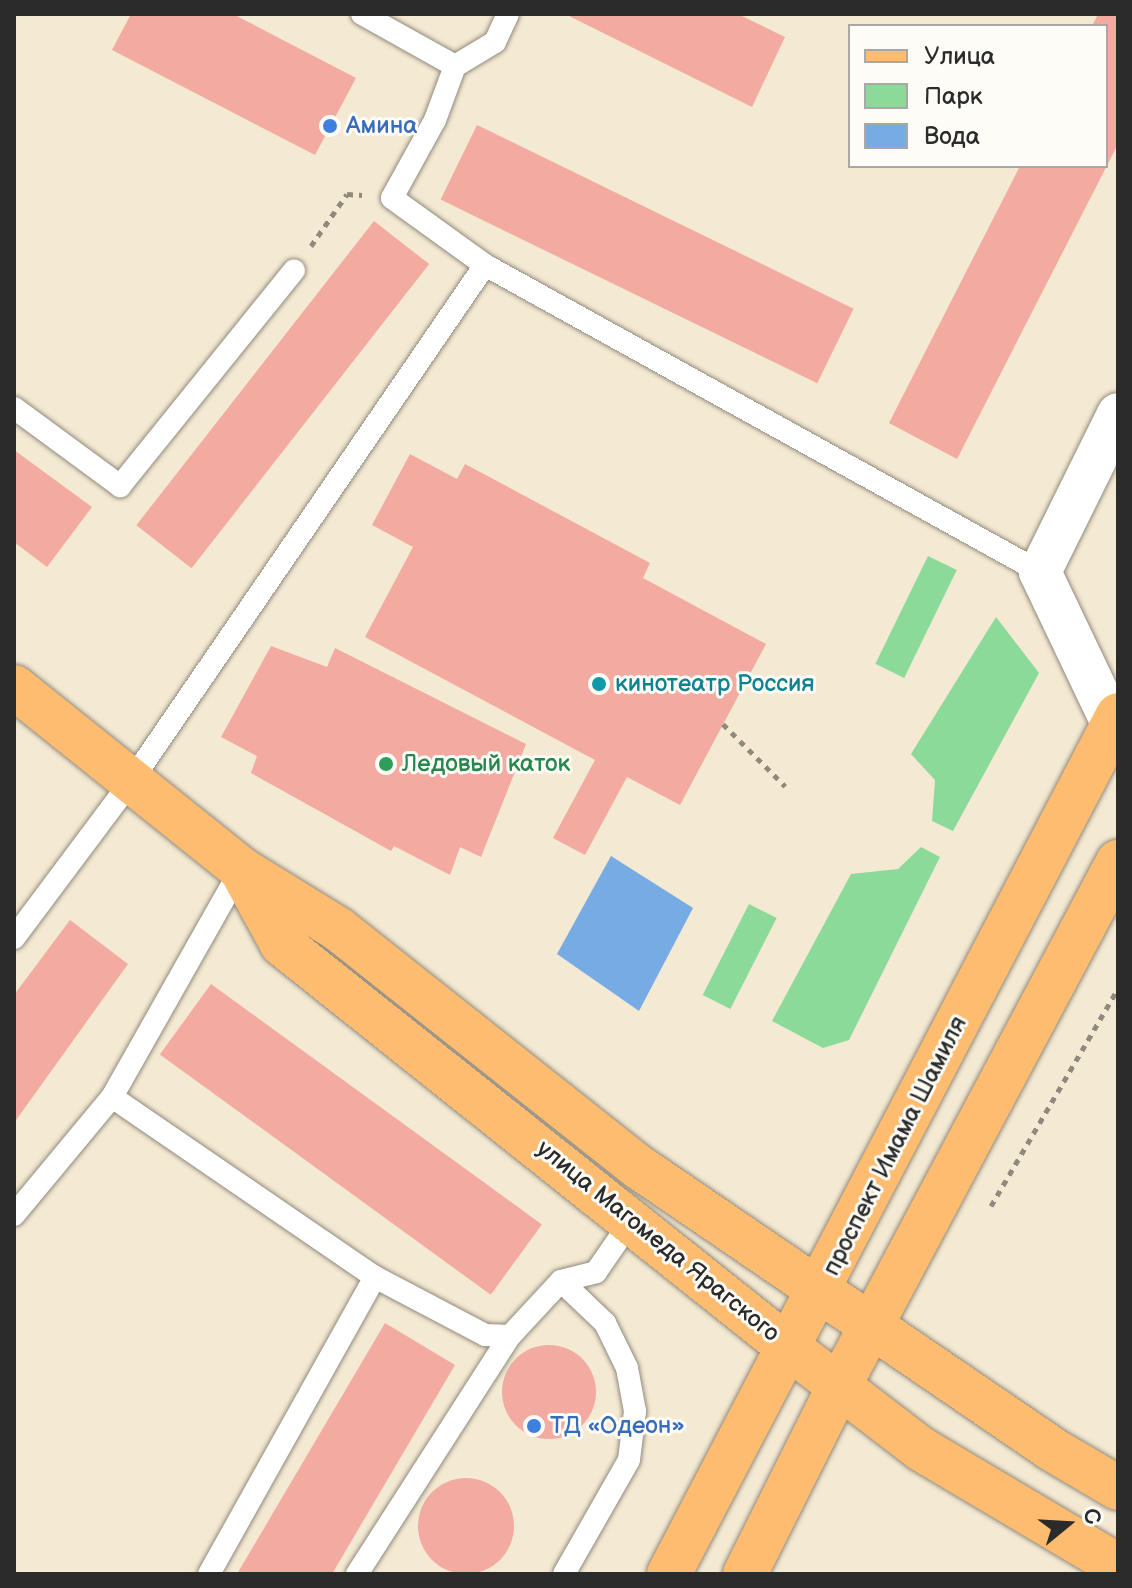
<!DOCTYPE html>
<html>
<head>
<meta charset="utf-8">
<style>
  body { margin:0 }
  #map { position:relative; width:1132px; height:1588px; overflow:hidden; background:#f4e9d2; font-family:"Balsamiq Sans",sans-serif }
  div>[style] { position:absolute }
  .green>* { inset:0; background:#8bda99; transform-origin:0 0 }
  .water>* { inset:0; background:#77abe4 }
  .building>* { inset:0; background:#f3aaa1; transform-origin:0 0 }
  .round { border-radius:50% }
  .path>* { height:5px; margin-top:-2.5px; transform-origin:0; background:repeating-linear-gradient(90deg,#908a7e 0 6px,transparent 0 12px) }
  .roads { filter:drop-shadow(0 0 2px #908a7e) drop-shadow(0 0 2px #908a7e) }
  .lane>* { height:22px; margin:-11px; padding:0 11px; transform-origin:11px; border-radius:11px; background:#fff }
  .street>* { height:42px; margin:-21px; padding:0 21px; transform-origin:21px; border-radius:21px; background:#fff }
  .primary>* { height:44px; margin:-22px; padding:0 22px; transform-origin:22px; border-radius:22px; background:#fdbc70 }
  .dots>* { width:22px; height:22px; translate:-50% -50%; box-sizing:border-box; border:4px solid #fdfcf7; border-radius:50% }
  span { translate:-50% -50%; white-space:nowrap; text-align:center; line-height:1.15; -webkit-text-stroke:6px #fdfcf7; paint-order:stroke }
  .shop-label { font-size:24px; color:#366cbe }
  .left { translate:0 -50%; text-align:left }
  .culture-label { font-size:24px; color:#0d838f }
  .leisure-label { font-size:24px; color:#27864d }
  .street-label { font-size:24px; color:#2b2b2b }
  .frame { position:absolute; inset:0; border:16px solid #2b2b2b; pointer-events:none }
  .legend { position:absolute; left:848px; top:24px; width:260px; height:144px; box-sizing:border-box; background:#fdfcf7; border:2px solid #a9a8a5; margin:0; padding:10px 14px; list-style:none; font-size:24px; color:#2b2b2b }
  .legend li { display:flex; align-items:center; gap:16px; height:40px }
  .legend b { width:40px; border:2px solid #a9a8a5 }
  .north { position:absolute; left:1028px; top:1484px; width:80px; height:80px; -webkit-text-stroke:6px #fdfcf7; paint-order:stroke; rotate:72deg; font-size:22px; font-weight:700; line-height:32px; text-align:center; color:#2b2b2b }
  .north::after { content:''; display:block; margin:auto; width:28px; height:36px; background:#2b2b2b; clip-path:polygon(50% 0,100% 100%,50% 72%,0 100%) }
</style>
</head>
<body>
<div id="map">
  <div class="green">
    <i style="left:928px;top:556px;width:32px;height:120px;rotate:26deg"></i>
    <i style="clip-path:polygon(996px 617px,1039px 673px,953px 831px,932px 821px,935px 780px,911px 754px)"></i>
    <i style="clip-path:polygon(921px 847px,940px 857px,849px 1040px,823px 1048px,772px 1021px,851px 874px,898px 869px)"></i>
    <i style="left:749px;top:904px;width:31px;height:102px;rotate:27deg"></i>
  </div>
  <div class="water">
    <i style="clip-path:polygon(611px 856px,693px 908px,639px 1011px,557px 954px)"></i>
  </div>
  <div class="building">
    <i style="clip-path:polygon(131px 14px,233px 14px,356px 78px,315px 155px,112px 50px)"></i>
    <i style="clip-path:polygon(565px 14px,738px 14px,785px 37px,752px 107px)"></i>
    <i style="clip-path:polygon(1098px 14px,1118px 14px,1118px 144px,957px 459px,889px 423px,1020px 166px,1106px 166px,1106px 26px,1092px 26px)"></i>
    <i style="left:477px;top:125px;width:419px;height:83px;rotate:26deg"></i>
    <i style="left:374px;top:221px;width:70px;height:386px;rotate:38deg"></i>
    <i style="clip-path:polygon(14px 450px,92px 507px,47px 567px,14px 542px)"></i>
    <i style="clip-path:polygon(410px 454px,457px 479px,465px 464px,650px 563px,643px 578px,766px 644px,680px 805px,627px 777px,585px 855px,553px 838px,595px 760px,365px 637px,413px 547px,372px 525px)"></i>
    <i style="clip-path:polygon(271px 646px,327px 667px,335px 648px,526px 744px,481px 857px,460px 847px,450px 875px,394px 846px,391px 851px,251px 773px,257px 756px,221px 737px)"></i>
    <i style="clip-path:polygon(70px 920px,128px 964px,14px 1123px,14px 995px)"></i>
    <i style="left:211px;top:984px;width:409px;height:87px;rotate:36deg"></i>
    <i style="clip-path:polygon(385px 1323px,455px 1365px,332px 1574px,237px 1574px)"></i>
    <i class="round" style="left:502px;top:1345px;width:94px;height:94px"></i>
    <i class="round" style="left:418px;top:1478px;width:96px;height:96px"></i>
  </div>
  <div class="path">
    <i style="left:311px;top:246px;width:63px;rotate:-55.3deg"></i>
    <i style="left:347px;top:194px;width:15px;rotate:4deg"></i>
    <i style="left:723px;top:724px;width:88px;rotate:45deg"></i>
    <i style="left:991px;top:1206px;width:251px;rotate:-59.7deg"></i>
  </div>
  <div class="roads">
    <div class="lane">
      <i style="left:362px;top:14px;width:107px;rotate:29.2deg"></i>
      <i style="left:508px;top:14px;width:31px;rotate:115deg"></i>
      <i style="left:495px;top:42px;width:47px;rotate:149deg"></i>
      <i style="left:455px;top:66px;width:58px;rotate:110.3deg"></i>
      <i style="left:435px;top:120px;width:89px;rotate:118.9deg"></i>
      <i style="left:392px;top:198px;width:115px;rotate:35.8deg"></i>
      <i style="left:485px;top:265px;width:634px;rotate:28.95deg"></i>
      <i style="left:14px;top:408px;width:132px;rotate:36.3deg"></i>
      <i style="left:120px;top:486px;width:277px;rotate:-51.1deg"></i>
      <i style="left:14px;top:938px;width:197px;rotate:-53.2deg"></i>
      <i style="left:132px;top:780px;width:624px;rotate:-55.57deg"></i>
      <i style="left:112px;top:1097px;width:262px;rotate:-60.5deg"></i>
      <i style="left:14px;top:1215px;width:153px;rotate:-50.3deg"></i>
      <i style="left:112px;top:1097px;width:319px;rotate:34.4deg"></i>
      <i style="left:375px;top:1277px;width:340px;rotate:119.2deg"></i>
      <i style="left:375px;top:1277px;width:124px;rotate:27.8deg"></i>
      <i style="left:485px;top:1335px;width:25px;rotate:2deg"></i>
      <i style="left:510px;top:1336px;width:75px;rotate:-47.2deg"></i>
      <i style="left:561px;top:1281px;width:36px;rotate:-14deg"></i>
      <i style="left:596px;top:1272px;width:62px;rotate:-55.5deg"></i>
      <i style="left:561px;top:1281px;width:61px;rotate:43.7deg"></i>
      <i style="left:605px;top:1323px;width:50px;rotate:63.9deg"></i>
      <i style="left:627px;top:1368px;width:44px;rotate:79.5deg"></i>
      <i style="left:635px;top:1411px;width:49px;rotate:97deg"></i>
      <i style="left:629px;top:1460px;width:131px;rotate:119.7deg"></i>
      <i style="left:357px;top:1574px;width:283px;rotate:-57.3deg"></i>
    </div>
    <div class="street">
      <i style="left:1113px;top:725px;width:170px;rotate:-115.5deg"></i>
      <i style="left:1040px;top:572px;width:176px;rotate:-63.7deg"></i>
    </div>
    <div class="primary">
      <i style="left:14px;top:687px;width:291px;rotate:38.7deg"></i>
      <i style="left:241px;top:869px;width:114px;rotate:31.7deg"></i>
      <i style="left:338px;top:929px;width:385px;rotate:38.4deg"></i>
      <i style="left:640px;top:1168px;width:496px;rotate:34.3deg"></i>
      <i style="left:1050px;top:1448px;width:79px;rotate:30.5deg"></i>
      <i style="left:242px;top:871px;width:83px;rotate:61.3deg"></i>
      <i style="left:282px;top:944px;width:647px;rotate:38.54deg"></i>
      <i style="left:788px;top:1347px;width:168px;rotate:37.5deg"></i>
      <i style="left:921px;top:1449px;width:229px;rotate:30.7deg"></i>
      <i style="left:669px;top:1574px;width:969px;rotate:-62.4deg"></i>
      <i style="left:745px;top:1574px;width:210px;rotate:-63.4deg"></i>
      <i style="left:839px;top:1386px;width:594px;rotate:-61.97deg"></i>
    </div>
  </div>
  <div class="dots">
    <i style="left:330px;top:126px;background:#3f7fe0"></i>
    <i style="left:599px;top:684px;background:#0f9aa8"></i>
    <i style="left:386px;top:764px;background:#2e9e5b"></i>
    <i style="left:534px;top:1426px;background:#3f7fe0"></i>
  </div>
  <div class="shop-label">
    <span class="left" style="left:346px;top:126px">Амина</span>
    <span class="left" style="left:550px;top:1426px">ТД «Одеон»</span>
  </div>
  <div class="culture-label">
    <span class="left" style="left:615px;top:684px">кинотеатр Россия</span>
  </div>
  <div class="leisure-label">
    <span class="left" style="left:402px;top:764px">Ледовый каток</span>
  </div>
  <div class="street-label">
    <span style="left:895px;top:1146px;rotate:-63deg">проспект Имама Шамиля</span>
    <span style="left:658px;top:1241px;rotate:39deg">улица Магомеда Ярагского</span>
  </div>
  <div class="frame"></div>
  <ul class="legend">
  <li><b style="height:10px;background:#fdbc70"></b>Улица</li>
  <li><b style="height:22px;background:#8bda99"></b>Парк</li>
  <li><b style="height:22px;background:#77abe4"></b>Вода</li>
  </ul>
  <div class="north">С</div>
</div>
</body>
</html>
